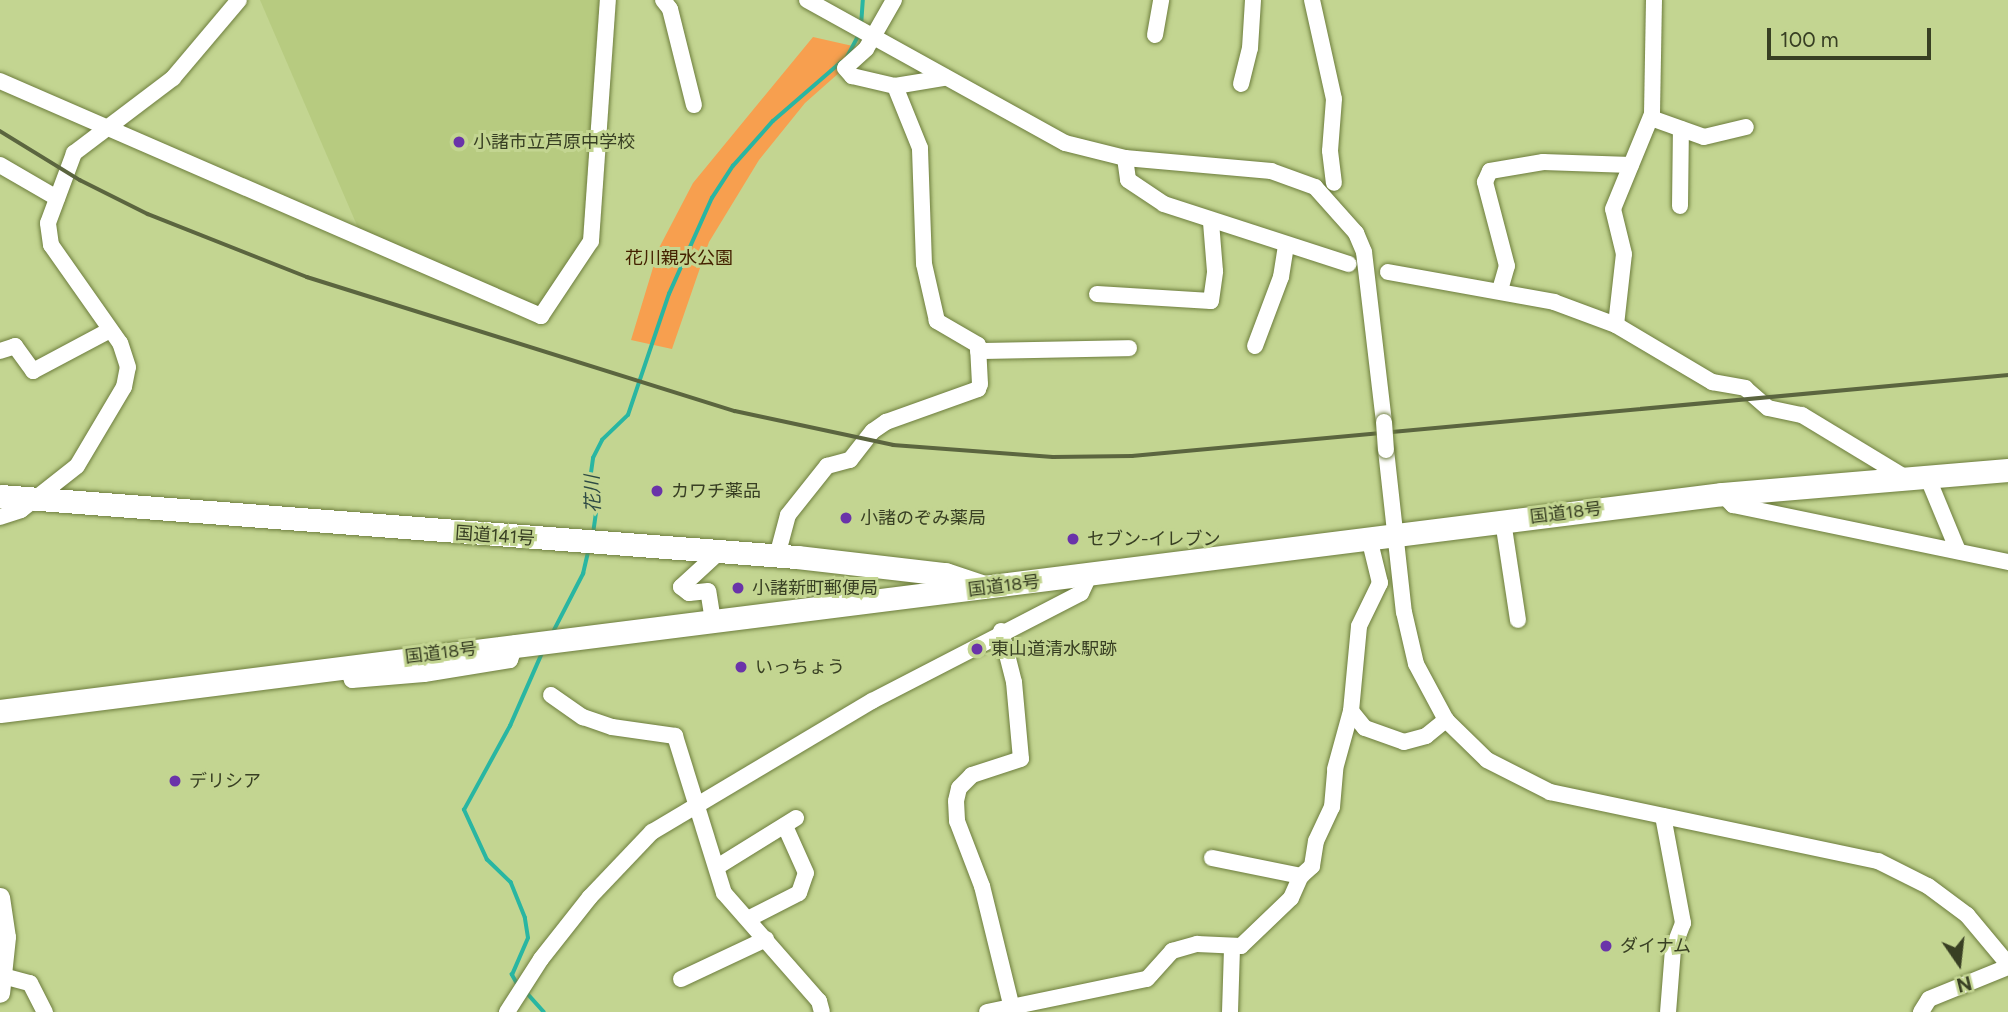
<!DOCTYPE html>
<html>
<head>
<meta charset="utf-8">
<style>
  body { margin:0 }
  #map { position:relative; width:2008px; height:1012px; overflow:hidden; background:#c3d591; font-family:Figtree,"Noto Sans JP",sans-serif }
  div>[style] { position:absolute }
  .built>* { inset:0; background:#b7cb80 }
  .green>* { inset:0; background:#f79f4f }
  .stream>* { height:3.5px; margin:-1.75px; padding:0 1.75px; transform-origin:1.75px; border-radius:1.75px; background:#29b6a2 }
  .roads { filter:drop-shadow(0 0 2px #6d7d3d) drop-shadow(0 0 2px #6d7d3d) }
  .minor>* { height:16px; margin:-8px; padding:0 8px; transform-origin:8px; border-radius:8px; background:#fff }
  .major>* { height:19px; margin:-9.5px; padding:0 9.5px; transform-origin:9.5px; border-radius:9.5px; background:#fff }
  .highway>* { height:23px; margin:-11.5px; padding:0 11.5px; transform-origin:11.5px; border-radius:11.5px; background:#fff }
  .rail>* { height:3.5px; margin:-1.75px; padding:0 1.75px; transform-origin:1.75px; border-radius:1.75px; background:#5b653f }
  .bridges { filter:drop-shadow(0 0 2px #6d7d3d) drop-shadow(0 0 2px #6d7d3d) }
  .minor-bridge>* { height:16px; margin:-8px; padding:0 8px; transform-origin:8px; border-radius:8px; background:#fff }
  .dots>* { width:19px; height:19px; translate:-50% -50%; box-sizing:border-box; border:4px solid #c3d591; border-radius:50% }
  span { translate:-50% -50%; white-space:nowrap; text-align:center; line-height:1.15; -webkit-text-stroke:6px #c3d591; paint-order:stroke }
  .poi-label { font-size:18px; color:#383f23 }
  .left { translate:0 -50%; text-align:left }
  .park-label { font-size:18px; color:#442100 }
  .street-label { font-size:18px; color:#383f23 }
  .water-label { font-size:19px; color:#2e4a44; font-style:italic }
  .north { position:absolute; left:1924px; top:928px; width:70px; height:70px; -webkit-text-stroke:5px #c3d591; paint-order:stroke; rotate:166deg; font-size:19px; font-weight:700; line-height:28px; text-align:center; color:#383f23 }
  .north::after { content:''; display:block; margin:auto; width:24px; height:32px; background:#383f23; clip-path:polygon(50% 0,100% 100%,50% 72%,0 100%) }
  .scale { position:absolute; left:1767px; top:28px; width:164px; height:32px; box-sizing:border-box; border:4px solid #383f23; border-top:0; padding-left:9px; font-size:21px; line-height:24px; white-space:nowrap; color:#383f23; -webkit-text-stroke:5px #c3d591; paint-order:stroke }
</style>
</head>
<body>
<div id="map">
  <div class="built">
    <i style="clip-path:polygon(260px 0,611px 0,591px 241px,541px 316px,362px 237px)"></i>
  </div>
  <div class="green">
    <i style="clip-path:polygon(813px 37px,866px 49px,805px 103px,759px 160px,709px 242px,672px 349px,631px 340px,659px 248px,693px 183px)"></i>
  </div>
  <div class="stream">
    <i style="left:861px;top:26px;width:26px;rotate:-86deg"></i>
    <i style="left:847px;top:57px;width:27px;rotate:-62deg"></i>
    <i style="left:593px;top:534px;width:27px;rotate:-82deg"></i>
    <i style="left:597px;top:507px;width:28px;rotate:-105deg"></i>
    <i style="left:590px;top:480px;width:22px;rotate:-82deg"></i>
    <i style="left:593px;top:458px;width:20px;rotate:-63deg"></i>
    <i style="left:602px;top:440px;width:36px;rotate:-44deg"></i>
    <i style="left:628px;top:415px;width:128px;rotate:-71.3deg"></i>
    <i style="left:669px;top:294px;width:105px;rotate:-65.9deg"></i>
    <i style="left:712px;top:198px;width:38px;rotate:-57deg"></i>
    <i style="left:733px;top:166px;width:60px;rotate:-48.4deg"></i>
    <i style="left:773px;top:121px;width:90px;rotate:-40.9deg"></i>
    <i style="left:552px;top:634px;width:68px;rotate:-62.7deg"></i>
    <i style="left:583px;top:574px;width:27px;rotate:-77deg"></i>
    <i style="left:518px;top:986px;width:13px;rotate:-119deg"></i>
    <i style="left:512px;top:975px;width:40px;rotate:-66.6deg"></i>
    <i style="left:528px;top:938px;width:20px;rotate:-99deg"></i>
    <i style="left:525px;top:918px;width:38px;rotate:-112deg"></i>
    <i style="left:511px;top:883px;width:33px;rotate:-136deg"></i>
    <i style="left:487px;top:860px;width:55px;rotate:-114.7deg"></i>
    <i style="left:464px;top:810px;width:96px;rotate:-61.3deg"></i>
    <i style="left:510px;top:726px;width:80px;rotate:-66.3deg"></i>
    <i style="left:527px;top:993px;width:25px;rotate:48deg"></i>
  </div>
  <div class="roads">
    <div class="minor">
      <i style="left:663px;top:0;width:11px;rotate:52deg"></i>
      <i style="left:670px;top:9px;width:99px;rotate:76deg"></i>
      <i style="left:807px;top:0;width:295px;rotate:29deg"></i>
      <i style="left:1065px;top:143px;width:62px;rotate:14deg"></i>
      <i style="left:1125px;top:158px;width:147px;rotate:5.1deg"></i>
      <i style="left:1271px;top:171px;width:47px;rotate:20deg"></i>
      <i style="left:1315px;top:187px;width:62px;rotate:48.3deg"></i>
      <i style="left:1356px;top:233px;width:21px;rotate:67deg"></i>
      <i style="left:1364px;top:252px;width:171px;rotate:83.3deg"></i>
      <i style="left:894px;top:0;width:56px;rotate:119.7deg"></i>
      <i style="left:866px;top:49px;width:28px;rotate:138deg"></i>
      <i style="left:845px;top:68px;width:11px;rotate:49deg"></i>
      <i style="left:852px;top:76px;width:44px;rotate:13.1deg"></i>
      <i style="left:895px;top:86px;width:50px;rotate:-9.3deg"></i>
      <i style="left:1312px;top:0;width:101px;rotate:77.5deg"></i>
      <i style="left:1334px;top:99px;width:52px;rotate:94.4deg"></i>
      <i style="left:1330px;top:151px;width:32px;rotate:83deg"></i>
      <i style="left:1155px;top:35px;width:36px;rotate:-80deg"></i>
      <i style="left:0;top:81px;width:590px;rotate:23.48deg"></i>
      <i style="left:541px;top:316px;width:90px;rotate:-56.3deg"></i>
      <i style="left:591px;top:241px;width:242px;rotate:-86deg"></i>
      <i style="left:1241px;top:84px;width:37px;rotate:-76deg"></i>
      <i style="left:1250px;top:48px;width:48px;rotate:-86.4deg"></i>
      <i style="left:1651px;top:118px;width:56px;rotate:19.7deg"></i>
      <i style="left:1704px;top:137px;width:43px;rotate:-13.4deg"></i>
      <i style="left:1125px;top:158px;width:22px;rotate:82deg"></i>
      <i style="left:1128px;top:180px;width:43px;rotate:33.7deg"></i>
      <i style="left:1164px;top:204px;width:194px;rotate:18deg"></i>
      <i style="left:0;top:165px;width:66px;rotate:30.1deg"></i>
      <i style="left:1680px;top:206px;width:77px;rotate:-89.3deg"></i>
      <i style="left:1388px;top:272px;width:169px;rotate:10.2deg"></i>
      <i style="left:1554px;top:302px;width:66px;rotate:20.4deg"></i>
      <i style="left:1616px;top:325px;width:112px;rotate:30.7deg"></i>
      <i style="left:1712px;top:382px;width:34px;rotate:10deg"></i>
      <i style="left:1745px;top:388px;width:30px;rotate:41deg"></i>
      <i style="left:1768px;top:408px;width:35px;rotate:12deg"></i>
      <i style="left:1802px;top:415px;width:122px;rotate:31.2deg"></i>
      <i style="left:1500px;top:290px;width:25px;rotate:-74deg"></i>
      <i style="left:1507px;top:266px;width:87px;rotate:-104.7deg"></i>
      <i style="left:1485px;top:182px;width:12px;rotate:-66deg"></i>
      <i style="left:1490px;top:171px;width:54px;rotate:-9.6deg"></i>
      <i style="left:1543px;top:162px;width:88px;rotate:2deg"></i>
      <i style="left:1097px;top:294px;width:114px;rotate:3.5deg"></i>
      <i style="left:1211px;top:301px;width:30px;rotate:-82deg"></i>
      <i style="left:1215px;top:271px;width:49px;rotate:-94.7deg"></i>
      <i style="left:1616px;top:325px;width:71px;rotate:-83.6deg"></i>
      <i style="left:1624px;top:254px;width:46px;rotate:-103.7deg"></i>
      <i style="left:1613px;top:209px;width:103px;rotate:-67.7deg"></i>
      <i style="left:1652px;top:114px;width:114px;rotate:-89deg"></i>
      <i style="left:1255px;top:346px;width:74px;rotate:-69.4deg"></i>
      <i style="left:1281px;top:277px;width:32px;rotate:-81deg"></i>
      <i style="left:0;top:351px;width:16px;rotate:-18deg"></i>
      <i style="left:15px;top:346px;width:31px;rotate:54deg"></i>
      <i style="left:33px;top:371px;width:87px;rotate:-28deg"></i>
      <i style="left:978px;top:351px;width:151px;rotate:-1.1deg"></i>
      <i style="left:1386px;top:450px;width:163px;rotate:83.7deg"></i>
      <i style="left:1404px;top:612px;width:53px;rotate:77deg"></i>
      <i style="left:1416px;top:664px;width:64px;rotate:61.8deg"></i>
      <i style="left:1446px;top:720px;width:57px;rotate:44.3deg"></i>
      <i style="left:1487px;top:760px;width:71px;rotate:26.9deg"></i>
      <i style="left:1550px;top:792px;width:335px;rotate:11.9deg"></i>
      <i style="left:1878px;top:861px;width:56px;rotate:26.6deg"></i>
      <i style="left:1928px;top:886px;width:49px;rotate:36.6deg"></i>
      <i style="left:1967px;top:915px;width:64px;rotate:50.1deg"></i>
      <i style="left:1927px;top:476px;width:81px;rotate:67.5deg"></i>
      <i style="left:1722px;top:494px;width:16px;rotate:45deg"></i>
      <i style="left:1733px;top:505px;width:281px;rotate:11.7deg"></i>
      <i style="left:0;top:517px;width:22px;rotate:-18deg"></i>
      <i style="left:21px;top:510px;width:71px;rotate:-38.2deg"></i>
      <i style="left:77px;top:466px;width:92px;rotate:-59.3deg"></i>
      <i style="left:124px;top:387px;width:20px;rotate:-79deg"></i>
      <i style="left:128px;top:367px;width:25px;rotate:-108deg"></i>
      <i style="left:120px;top:343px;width:120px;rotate:-125.1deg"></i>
      <i style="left:51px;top:245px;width:22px;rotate:-98deg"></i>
      <i style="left:48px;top:223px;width:75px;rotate:-69.6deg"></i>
      <i style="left:74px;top:153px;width:124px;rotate:-37.1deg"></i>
      <i style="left:173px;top:78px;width:102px;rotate:-49.8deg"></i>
      <i style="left:1503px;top:521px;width:100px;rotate:81.4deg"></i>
      <i style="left:777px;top:556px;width:42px;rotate:-75deg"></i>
      <i style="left:788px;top:515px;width:63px;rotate:-51.5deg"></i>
      <i style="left:827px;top:466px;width:24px;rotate:-15deg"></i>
      <i style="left:850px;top:460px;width:37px;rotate:-52deg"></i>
      <i style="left:873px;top:431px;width:16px;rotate:-35deg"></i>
      <i style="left:886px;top:422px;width:98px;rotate:-19.7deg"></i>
      <i style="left:978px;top:389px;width:5px;rotate:-68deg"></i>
      <i style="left:980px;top:384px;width:39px;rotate:-93deg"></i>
      <i style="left:978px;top:345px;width:48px;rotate:-149.7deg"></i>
      <i style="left:937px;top:321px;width:58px;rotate:-102.8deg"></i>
      <i style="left:924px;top:264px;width:116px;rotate:-92deg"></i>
      <i style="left:920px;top:148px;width:67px;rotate:-112deg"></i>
      <i style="left:713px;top:621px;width:30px;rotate:-99deg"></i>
      <i style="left:708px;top:591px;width:19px;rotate:174deg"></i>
      <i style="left:689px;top:593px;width:10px;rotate:-143deg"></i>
      <i style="left:681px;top:587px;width:52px;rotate:-42.6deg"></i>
      <i style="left:1001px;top:631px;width:53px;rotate:75.7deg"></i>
      <i style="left:1014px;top:682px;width:77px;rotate:84.8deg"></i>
      <i style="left:1021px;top:759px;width:52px;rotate:161.9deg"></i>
      <i style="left:972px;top:775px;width:18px;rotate:135deg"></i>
      <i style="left:959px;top:788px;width:13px;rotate:103deg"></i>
      <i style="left:956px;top:801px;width:20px;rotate:87deg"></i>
      <i style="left:957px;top:821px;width:70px;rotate:69deg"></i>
      <i style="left:982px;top:886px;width:130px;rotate:76.2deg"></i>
      <i style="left:346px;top:665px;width:16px;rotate:68deg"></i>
      <i style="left:352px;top:680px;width:72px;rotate:-4.8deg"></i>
      <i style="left:424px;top:674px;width:87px;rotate:-9.2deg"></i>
      <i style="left:510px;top:660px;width:18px;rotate:-71deg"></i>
      <i style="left:551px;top:695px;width:39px;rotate:35deg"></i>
      <i style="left:583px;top:717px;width:31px;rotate:19deg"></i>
      <i style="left:612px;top:727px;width:64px;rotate:8.1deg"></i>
      <i style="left:675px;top:736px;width:164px;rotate:72.7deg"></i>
      <i style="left:724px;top:893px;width:144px;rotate:48.7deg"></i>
      <i style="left:819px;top:1001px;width:11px;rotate:75deg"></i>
      <i style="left:1351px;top:711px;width:22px;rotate:51deg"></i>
      <i style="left:1365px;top:728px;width:41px;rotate:19.7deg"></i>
      <i style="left:1404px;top:742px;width:23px;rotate:-15deg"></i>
      <i style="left:1426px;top:736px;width:26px;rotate:-39deg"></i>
      <i style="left:1663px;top:816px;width:109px;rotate:79.4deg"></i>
      <i style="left:1683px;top:923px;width:28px;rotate:111deg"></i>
      <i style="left:1673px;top:949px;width:63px;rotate:94.5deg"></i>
      <i style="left:1212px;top:858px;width:91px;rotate:11.4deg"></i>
      <i style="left:717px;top:867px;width:93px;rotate:-31.8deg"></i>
      <i style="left:748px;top:919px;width:57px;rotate:-27deg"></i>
      <i style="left:799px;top:893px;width:21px;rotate:-71deg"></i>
      <i style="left:806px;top:873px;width:51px;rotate:-114.1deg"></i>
      <i style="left:3px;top:976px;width:28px;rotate:15deg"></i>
      <i style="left:30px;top:983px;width:33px;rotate:63deg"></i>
      <i style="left:681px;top:979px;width:94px;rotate:-25.2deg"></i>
      <i style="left:507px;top:1012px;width:63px;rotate:-57.3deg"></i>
      <i style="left:541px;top:959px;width:79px;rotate:-51.7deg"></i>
      <i style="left:590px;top:897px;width:90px;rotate:-46.4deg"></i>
      <i style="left:652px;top:832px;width:256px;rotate:-30.8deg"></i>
      <i style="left:872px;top:701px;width:235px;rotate:-27.3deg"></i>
      <i style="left:1081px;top:593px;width:19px;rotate:-65deg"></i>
      <i style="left:987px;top:1012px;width:163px;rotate:-11.7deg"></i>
      <i style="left:1147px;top:979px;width:38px;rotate:-48deg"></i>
      <i style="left:1172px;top:951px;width:26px;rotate:-16deg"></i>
      <i style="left:1197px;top:944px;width:44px;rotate:2.6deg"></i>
      <i style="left:1241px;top:946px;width:69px;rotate:-43.8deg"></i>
      <i style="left:1291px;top:898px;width:24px;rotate:-66deg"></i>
      <i style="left:1301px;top:876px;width:15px;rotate:-42deg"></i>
      <i style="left:1312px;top:866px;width:25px;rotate:-81deg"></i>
      <i style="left:1316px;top:841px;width:38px;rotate:-65deg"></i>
      <i style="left:1332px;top:807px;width:38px;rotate:-85deg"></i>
      <i style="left:1335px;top:769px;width:60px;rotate:-74.6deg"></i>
      <i style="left:1351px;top:711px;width:85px;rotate:-84.6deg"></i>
      <i style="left:1359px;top:626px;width:48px;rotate:-64deg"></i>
      <i style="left:1380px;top:583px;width:46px;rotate:-103.7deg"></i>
      <i style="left:1230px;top:1012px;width:65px;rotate:-88.2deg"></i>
      <i style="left:1921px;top:1012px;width:15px;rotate:-58deg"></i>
      <i style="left:1929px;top:999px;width:85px;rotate:-22.1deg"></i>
    </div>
    <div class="major">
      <i style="left:0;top:897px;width:40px;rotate:81.5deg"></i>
      <i style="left:6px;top:937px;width:56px;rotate:96.1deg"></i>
    </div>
    <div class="highway">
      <i style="left:0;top:496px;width:799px;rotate:4.38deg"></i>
      <i style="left:797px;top:557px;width:149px;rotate:6.6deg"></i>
      <i style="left:945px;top:574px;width:41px;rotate:18.4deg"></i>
      <i style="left:0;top:711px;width:1736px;rotate:-7.18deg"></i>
      <i style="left:1722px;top:494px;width:287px;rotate:-4.8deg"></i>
    </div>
  </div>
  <div class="rail">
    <i style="left:0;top:131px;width:94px;rotate:31.5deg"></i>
    <i style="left:80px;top:180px;width:76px;rotate:26.6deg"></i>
    <i style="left:148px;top:214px;width:171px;rotate:21.6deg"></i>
    <i style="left:307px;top:277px;width:448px;rotate:17.4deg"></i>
    <i style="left:735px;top:411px;width:162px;rotate:12.1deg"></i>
    <i style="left:893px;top:445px;width:160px;rotate:4.3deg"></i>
    <i style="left:1053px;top:457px;width:79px;rotate:-0.7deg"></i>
    <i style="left:1132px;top:456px;width:880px;rotate:-5.28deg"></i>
  </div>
  <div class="bridges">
    <div class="minor-bridge">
      <i style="left:1384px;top:422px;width:28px;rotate:86deg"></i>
    </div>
  </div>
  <div class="dots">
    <i style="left:459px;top:142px;background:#6a33a9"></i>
    <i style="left:657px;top:491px;background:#6a33a9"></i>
    <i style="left:846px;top:518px;background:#6a33a9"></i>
    <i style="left:1073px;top:539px;background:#6a33a9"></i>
    <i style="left:738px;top:588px;background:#6a33a9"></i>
    <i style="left:977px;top:649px;background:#6a33a9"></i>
    <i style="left:741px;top:667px;background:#6a33a9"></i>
    <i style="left:175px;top:781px;background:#6a33a9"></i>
    <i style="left:1606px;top:946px;background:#6a33a9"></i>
  </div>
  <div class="poi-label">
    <span class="left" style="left:473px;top:142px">小諸市立芦原中学校</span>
    <span class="left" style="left:671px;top:491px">カワチ薬品</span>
    <span class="left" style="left:860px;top:518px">小諸のぞみ薬局</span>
    <span class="left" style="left:1087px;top:539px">セブン-イレブン</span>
    <span class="left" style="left:752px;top:588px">小諸新町郵便局</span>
    <span class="left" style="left:991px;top:649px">東山道清水駅跡</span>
    <span class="left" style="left:755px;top:667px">いっちょう</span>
    <span class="left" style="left:189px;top:781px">デリシア</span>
    <span class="left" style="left:1620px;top:946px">ダイナム</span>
  </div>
  <div class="park-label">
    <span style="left:679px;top:258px">花川親水公園</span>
  </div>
  <div class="street-label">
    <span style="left:1566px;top:513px;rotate:-7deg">国道18号</span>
    <span style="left:495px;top:536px;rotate:4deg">国道141号</span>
    <span style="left:1004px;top:586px;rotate:-7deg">国道18号</span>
    <span style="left:441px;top:653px;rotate:-7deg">国道18号</span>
  </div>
  <div class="water-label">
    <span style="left:593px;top:494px;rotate:-92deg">花川</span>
  </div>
  <div class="north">N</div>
  <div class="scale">100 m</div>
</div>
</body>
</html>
